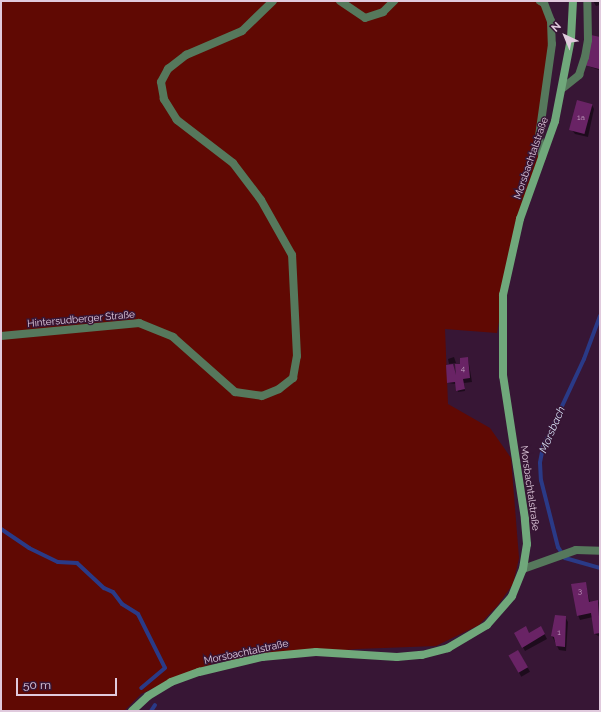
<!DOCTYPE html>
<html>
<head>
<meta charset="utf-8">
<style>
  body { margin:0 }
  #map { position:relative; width:601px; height:712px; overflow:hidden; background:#371635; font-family:Raleway,sans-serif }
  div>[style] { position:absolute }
  .green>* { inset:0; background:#600903 }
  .shadow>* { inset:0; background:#0007; transform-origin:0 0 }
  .stream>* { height:4px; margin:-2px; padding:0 2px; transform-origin:2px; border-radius:2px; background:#2a3a87 }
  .building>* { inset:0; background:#692365; transform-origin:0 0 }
  .minor>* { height:8px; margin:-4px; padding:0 4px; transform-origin:4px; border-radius:4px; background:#56785c }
  .secondary>* { height:8px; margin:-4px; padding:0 4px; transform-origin:4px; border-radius:4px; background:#70a87b }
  span { translate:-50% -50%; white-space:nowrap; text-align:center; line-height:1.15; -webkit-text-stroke:3px #371635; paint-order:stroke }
  .number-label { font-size:8px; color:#c2a0bf }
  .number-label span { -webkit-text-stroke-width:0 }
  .street-label { font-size:10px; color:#e0cadd }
  .water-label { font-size:11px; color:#d2daf0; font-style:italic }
  .frame { position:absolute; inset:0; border:2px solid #e0cadd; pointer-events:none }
  .north { position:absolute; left:545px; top:16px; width:40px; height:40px; -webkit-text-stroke:3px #371635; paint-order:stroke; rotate:316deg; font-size:11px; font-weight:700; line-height:16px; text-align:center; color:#e0cadd }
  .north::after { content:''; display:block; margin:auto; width:14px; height:18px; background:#e0cadd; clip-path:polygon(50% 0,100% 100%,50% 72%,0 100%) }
  .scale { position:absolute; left:16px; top:678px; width:101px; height:18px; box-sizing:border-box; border:2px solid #e0cadd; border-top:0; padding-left:5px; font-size:12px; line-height:14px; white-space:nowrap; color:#e0cadd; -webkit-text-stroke:3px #371635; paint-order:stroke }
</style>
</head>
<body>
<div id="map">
  <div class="green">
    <i style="clip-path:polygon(1px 1px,547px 1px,555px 42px,539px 169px,509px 265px,497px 333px,445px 329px,448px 404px,490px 428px,511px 458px,519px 558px,513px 584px,498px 605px,479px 625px,436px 646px,357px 649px,220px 661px,176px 677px,141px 694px,124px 711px,1px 711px)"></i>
  </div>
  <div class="shadow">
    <i style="clip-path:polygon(600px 1px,600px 5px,596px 6px,593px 1px)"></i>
    <i style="clip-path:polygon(592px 36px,600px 38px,599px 70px,585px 65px)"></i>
    <i style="clip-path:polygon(592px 105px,594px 109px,588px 137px,575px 134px,572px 130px)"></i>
    <i style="clip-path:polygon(454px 357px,456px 363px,449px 364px,448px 359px)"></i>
    <i style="clip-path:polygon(468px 358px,472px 382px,464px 383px,465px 391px,458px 392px,456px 384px,448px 383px,447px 366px,456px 376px,456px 365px,462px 364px)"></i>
    <i style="clip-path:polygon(585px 583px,590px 602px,598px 601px,600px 605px,600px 637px,595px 634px,593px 617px,580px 620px,578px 615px)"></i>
    <i style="clip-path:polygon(565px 617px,568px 622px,566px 651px,559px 650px,552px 636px)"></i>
    <i style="clip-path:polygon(541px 627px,547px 639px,525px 651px,515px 633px,529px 634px)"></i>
    <i style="left:518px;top:651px;width:24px;height:10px;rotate:60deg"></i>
  </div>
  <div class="stream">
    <i style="left:600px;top:316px;width:46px;rotate:110.4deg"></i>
    <i style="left:584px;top:359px;width:97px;rotate:115deg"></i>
    <i style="left:543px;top:447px;width:16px;rotate:101deg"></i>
    <i style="left:540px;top:463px;width:17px;rotate:87deg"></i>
    <i style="left:541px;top:480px;width:69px;rotate:75.8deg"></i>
    <i style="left:558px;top:547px;width:13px;rotate:58deg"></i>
    <i style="left:565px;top:558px;width:36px;rotate:16deg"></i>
    <i style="left:1px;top:529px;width:34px;rotate:34deg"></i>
    <i style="left:29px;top:548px;width:32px;rotate:26deg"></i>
    <i style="left:58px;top:562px;width:19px;rotate:3deg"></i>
    <i style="left:77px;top:563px;width:37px;rotate:43deg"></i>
    <i style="left:104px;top:588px;width:10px;rotate:24deg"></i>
    <i style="left:113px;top:592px;width:15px;rotate:53deg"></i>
    <i style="left:122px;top:604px;width:19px;rotate:32deg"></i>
    <i style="left:138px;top:614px;width:60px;rotate:63.4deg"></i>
    <i style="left:165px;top:668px;width:31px;rotate:140deg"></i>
    <i style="left:151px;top:711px;width:7px;rotate:-56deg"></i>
  </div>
  <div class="building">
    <i style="clip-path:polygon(591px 35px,600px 37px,599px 69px,584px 65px)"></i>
    <i style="left:577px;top:100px;width:16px;height:31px;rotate:15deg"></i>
    <i style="clip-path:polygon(468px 357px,470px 378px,463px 379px,465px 389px,456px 391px,455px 382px,447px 383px,446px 365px,453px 364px,456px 375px,455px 364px,460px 364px,460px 358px)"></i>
    <i style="clip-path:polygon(586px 582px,589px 602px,598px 600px,600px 633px,594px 634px,591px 613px,577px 616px,571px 584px)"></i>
    <i style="clip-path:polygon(555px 615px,566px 616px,565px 647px,556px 646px,554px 637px,551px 636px)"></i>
    <i style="clip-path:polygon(526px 626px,529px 633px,541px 626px,545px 634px,522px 648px,514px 633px)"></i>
    <i style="left:518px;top:650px;width:20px;height:11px;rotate:60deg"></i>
  </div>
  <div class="minor">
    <i style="left:340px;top:1px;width:30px;rotate:34deg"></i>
    <i style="left:365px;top:18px;width:19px;rotate:-18deg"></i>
    <i style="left:383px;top:12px;width:16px;rotate:-45deg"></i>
    <i style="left:540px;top:1px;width:4px;rotate:27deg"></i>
    <i style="left:544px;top:3px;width:19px;rotate:69deg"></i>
    <i style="left:551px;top:21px;width:23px;rotate:88deg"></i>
    <i style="left:552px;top:44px;width:94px;rotate:98deg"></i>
    <i style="left:539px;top:137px;width:20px;rotate:81deg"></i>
    <i style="left:563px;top:88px;width:21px;rotate:-39deg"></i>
    <i style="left:579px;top:75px;width:19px;rotate:-72deg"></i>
    <i style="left:585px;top:57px;width:17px;rotate:-80deg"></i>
    <i style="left:588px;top:40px;width:39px;rotate:-91deg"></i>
    <i style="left:1px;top:336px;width:139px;rotate:-5.4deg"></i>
    <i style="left:139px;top:323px;width:37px;rotate:22deg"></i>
    <i style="left:173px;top:337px;width:83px;rotate:41.6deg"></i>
    <i style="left:235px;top:392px;width:27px;rotate:8deg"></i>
    <i style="left:262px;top:396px;width:18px;rotate:-22deg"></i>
    <i style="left:279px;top:389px;width:18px;rotate:-38deg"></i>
    <i style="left:293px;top:378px;width:22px;rotate:-80deg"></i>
    <i style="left:297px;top:356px;width:101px;rotate:-92.8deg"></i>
    <i style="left:292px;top:255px;width:63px;rotate:-119.4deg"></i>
    <i style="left:261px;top:200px;width:46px;rotate:-127.1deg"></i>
    <i style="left:233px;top:163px;width:71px;rotate:-142.5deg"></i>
    <i style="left:177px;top:120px;width:25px;rotate:-122deg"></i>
    <i style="left:164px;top:99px;width:17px;rotate:-100deg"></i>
    <i style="left:161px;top:82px;width:15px;rotate:-62deg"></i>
    <i style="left:168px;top:69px;width:23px;rotate:-38deg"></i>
    <i style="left:186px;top:55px;width:61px;rotate:-23.2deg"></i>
    <i style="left:242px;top:31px;width:43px;rotate:-44.1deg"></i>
    <i style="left:523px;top:569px;width:56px;rotate:-19.7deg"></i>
    <i style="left:576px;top:550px;width:24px;rotate:2deg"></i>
  </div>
  <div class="secondary">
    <i style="left:132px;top:711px;width:22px;rotate:-43deg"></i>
    <i style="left:148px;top:696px;width:27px;rotate:-31deg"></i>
    <i style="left:171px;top:682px;width:30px;rotate:-20deg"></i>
    <i style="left:199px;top:672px;width:65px;rotate:-13.4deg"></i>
    <i style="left:262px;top:657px;width:54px;rotate:-5.3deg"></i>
    <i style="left:316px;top:652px;width:81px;rotate:3.5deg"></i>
    <i style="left:397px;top:657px;width:25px;rotate:-5deg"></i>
    <i style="left:422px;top:655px;width:27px;rotate:-15deg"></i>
    <i style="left:448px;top:648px;width:45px;rotate:-30.5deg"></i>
    <i style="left:487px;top:625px;width:38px;rotate:-49deg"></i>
    <i style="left:512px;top:596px;width:29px;rotate:-68deg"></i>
    <i style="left:523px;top:569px;width:25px;rotate:-81deg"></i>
    <i style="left:527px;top:544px;width:25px;rotate:-95deg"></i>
    <i style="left:525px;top:519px;width:145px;rotate:-98.7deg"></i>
    <i style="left:503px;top:376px;width:81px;rotate:-90deg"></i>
    <i style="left:503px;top:295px;width:78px;rotate:-77.4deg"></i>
    <i style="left:520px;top:219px;width:104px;rotate:-70.3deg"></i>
    <i style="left:555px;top:121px;width:84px;rotate:-79deg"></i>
    <i style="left:571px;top:39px;width:38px;rotate:-87deg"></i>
  </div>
  <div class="number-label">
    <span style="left:581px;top:118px">1a</span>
    <span style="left:463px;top:369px">4</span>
    <span style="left:580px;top:592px">3</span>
    <span style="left:559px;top:633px">1</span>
  </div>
  <div class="street-label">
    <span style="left:531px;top:158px;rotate:-71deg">Morsbachtalstraße</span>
    <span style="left:81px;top:319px;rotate:-5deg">Hintersudberger Straße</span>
    <span style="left:530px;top:488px;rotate:82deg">Morsbachtalstraße</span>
    <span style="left:246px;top:652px;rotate:-12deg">Morsbachtalstraße</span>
  </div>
  <div class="water-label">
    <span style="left:553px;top:430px;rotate:-67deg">Morsbach</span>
  </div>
  <div class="frame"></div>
  <div class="north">N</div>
  <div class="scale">50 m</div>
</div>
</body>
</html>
